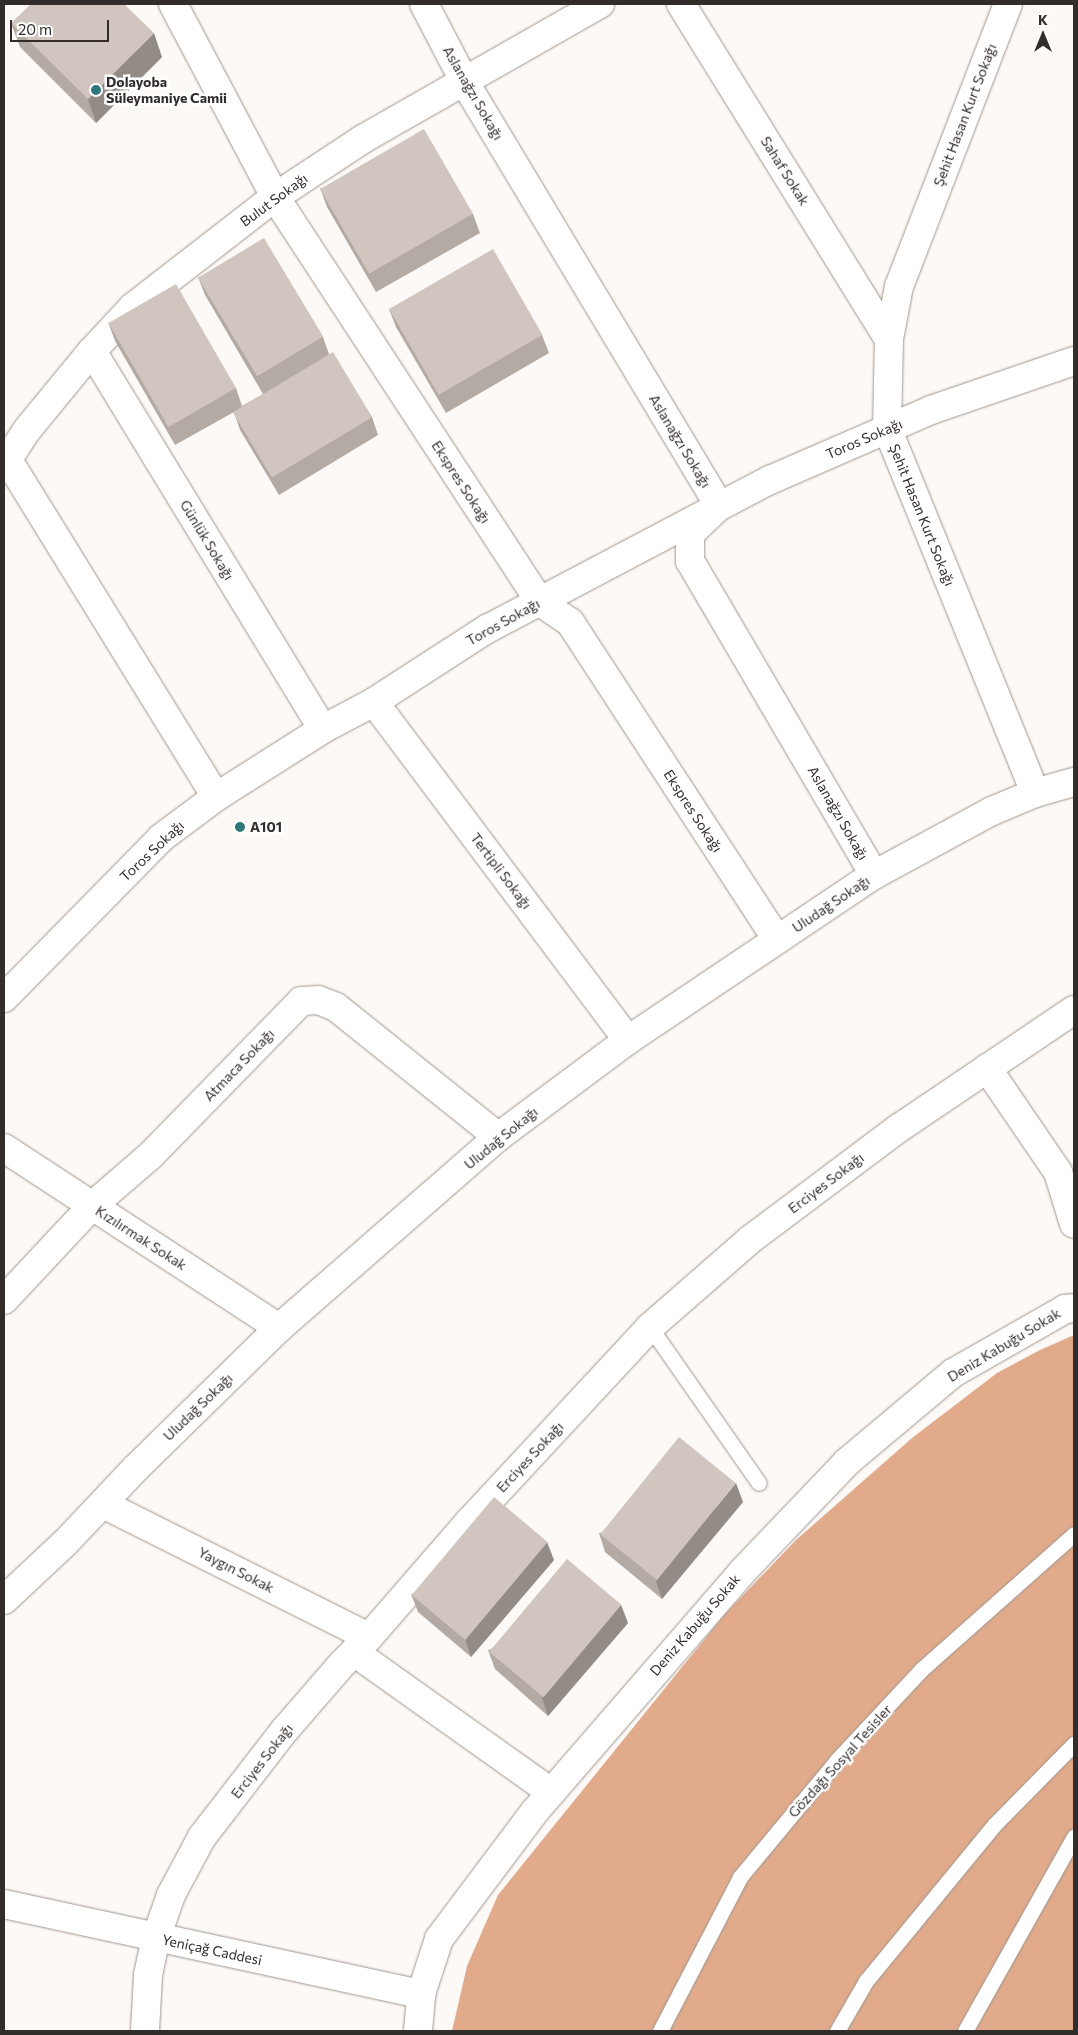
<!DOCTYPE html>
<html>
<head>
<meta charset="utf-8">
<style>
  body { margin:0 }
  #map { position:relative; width:1078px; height:2035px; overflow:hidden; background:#fdf9f6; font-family:Commissioner,sans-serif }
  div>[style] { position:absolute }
  .forest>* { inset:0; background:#e1ab8b }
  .roads { filter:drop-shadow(0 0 1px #9f958f) drop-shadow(0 0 1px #9f958f) }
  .lane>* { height:15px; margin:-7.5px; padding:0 7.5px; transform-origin:7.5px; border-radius:7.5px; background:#fff }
  .street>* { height:28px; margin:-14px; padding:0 14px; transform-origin:14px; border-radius:14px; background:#fff }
  .wall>* { inset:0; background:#b4aaa4 }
  .shaded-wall>* { inset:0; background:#928b86 }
  .building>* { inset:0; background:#d1c6bf; transform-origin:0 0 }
  .dots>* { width:14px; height:14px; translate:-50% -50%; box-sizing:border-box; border:2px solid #fff; border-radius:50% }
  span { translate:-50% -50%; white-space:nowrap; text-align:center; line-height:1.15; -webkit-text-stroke:5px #fff; paint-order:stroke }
  .poi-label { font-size:14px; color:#322d2b; font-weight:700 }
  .left { translate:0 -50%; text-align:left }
  .street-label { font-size:14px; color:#322d2b }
  .frame { position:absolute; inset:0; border:5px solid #322d2b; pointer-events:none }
  .north { position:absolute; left:1018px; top:10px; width:50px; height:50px; -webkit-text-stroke:4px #fff; paint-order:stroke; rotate:0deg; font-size:14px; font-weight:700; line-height:20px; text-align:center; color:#322d2b }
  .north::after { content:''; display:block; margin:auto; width:18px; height:22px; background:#322d2b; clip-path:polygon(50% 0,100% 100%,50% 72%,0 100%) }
  .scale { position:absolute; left:10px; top:20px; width:99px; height:22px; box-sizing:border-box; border:2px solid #322d2b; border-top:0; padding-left:6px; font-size:15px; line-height:18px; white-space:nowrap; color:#322d2b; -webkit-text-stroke:4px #fff; paint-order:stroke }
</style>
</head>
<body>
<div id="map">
  <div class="forest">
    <i style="clip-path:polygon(1074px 1335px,1074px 2031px,452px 2031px,467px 1966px,498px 1895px,724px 1615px,796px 1540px,912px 1438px,997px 1373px,1040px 1350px)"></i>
  </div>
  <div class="roads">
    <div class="lane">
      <i style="left:650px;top:1327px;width:190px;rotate:55.1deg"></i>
      <i style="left:660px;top:2031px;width:174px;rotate:-62.5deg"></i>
      <i style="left:740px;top:1877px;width:152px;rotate:-50.3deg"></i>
      <i style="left:837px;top:1760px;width:125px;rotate:-47deg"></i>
      <i style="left:922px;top:1669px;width:203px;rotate:-41.6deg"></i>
      <i style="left:837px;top:2031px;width:58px;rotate:-59.9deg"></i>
      <i style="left:866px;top:1981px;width:202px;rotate:-50.6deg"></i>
      <i style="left:994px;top:1825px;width:114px;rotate:-45.4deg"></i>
      <i style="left:965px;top:2031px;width:223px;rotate:-60.7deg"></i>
    </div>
    <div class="street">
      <i style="left:173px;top:4px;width:218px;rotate:62.1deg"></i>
      <i style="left:275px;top:197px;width:484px;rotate:56.8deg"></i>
      <i style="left:540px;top:602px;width:36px;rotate:34deg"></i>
      <i style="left:570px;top:622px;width:379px;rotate:56.9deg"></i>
      <i style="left:424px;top:4px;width:87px;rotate:62.5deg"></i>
      <i style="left:464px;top:81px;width:496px;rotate:59deg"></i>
      <i style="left:719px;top:506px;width:40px;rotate:136deg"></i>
      <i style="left:690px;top:534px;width:27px;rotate:90deg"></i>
      <i style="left:690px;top:561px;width:364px;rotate:59.6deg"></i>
      <i style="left:681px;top:4px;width:394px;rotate:58.2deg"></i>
      <i style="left:1008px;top:4px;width:302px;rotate:111.1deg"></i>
      <i style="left:899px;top:286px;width:54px;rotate:100.7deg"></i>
      <i style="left:889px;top:339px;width:89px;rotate:91.3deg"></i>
      <i style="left:887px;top:428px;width:394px;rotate:67.9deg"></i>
      <i style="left:92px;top:351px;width:443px;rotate:58.6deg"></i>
      <i style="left:8px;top:460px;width:396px;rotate:58.3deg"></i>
      <i style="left:4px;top:465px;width:42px;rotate:-56.7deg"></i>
      <i style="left:27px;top:430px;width:102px;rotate:-50.6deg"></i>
      <i style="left:92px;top:351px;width:60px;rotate:-47deg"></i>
      <i style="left:133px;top:307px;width:180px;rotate:-37.8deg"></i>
      <i style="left:275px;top:197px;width:105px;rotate:-33.4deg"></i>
      <i style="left:363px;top:139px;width:273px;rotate:-29.7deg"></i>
      <i style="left:374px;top:702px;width:423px;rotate:53.1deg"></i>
      <i style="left:4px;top:998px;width:224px;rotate:-45.5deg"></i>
      <i style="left:161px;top:838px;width:69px;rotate:-36.7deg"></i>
      <i style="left:216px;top:797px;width:127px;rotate:-32.4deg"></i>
      <i style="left:323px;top:729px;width:58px;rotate:-27.9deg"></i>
      <i style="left:374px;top:702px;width:135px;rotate:-32.9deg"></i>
      <i style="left:487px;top:629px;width:320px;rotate:-27.8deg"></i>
      <i style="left:770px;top:480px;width:176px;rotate:-23.5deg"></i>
      <i style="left:931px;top:410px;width:151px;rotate:-18.9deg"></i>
      <i style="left:987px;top:1068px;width:126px;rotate:55.7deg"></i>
      <i style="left:1058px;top:1172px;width:54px;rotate:72.9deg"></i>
      <i style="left:4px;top:1148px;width:329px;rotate:33.2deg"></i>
      <i style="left:4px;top:1300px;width:129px;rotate:-46.9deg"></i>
      <i style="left:92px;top:1206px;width:77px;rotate:-40.8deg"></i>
      <i style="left:150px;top:1156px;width:216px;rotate:-45.7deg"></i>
      <i style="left:301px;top:1001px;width:17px;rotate:-3deg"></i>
      <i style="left:318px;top:1000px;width:19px;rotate:21deg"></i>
      <i style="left:336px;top:1007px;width:208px;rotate:38.7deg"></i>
      <i style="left:103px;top:1504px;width:297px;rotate:26.6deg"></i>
      <i style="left:4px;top:1600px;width:83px;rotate:-43.1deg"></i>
      <i style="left:65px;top:1543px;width:103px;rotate:-46.6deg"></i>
      <i style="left:136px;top:1468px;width:200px;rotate:-44.4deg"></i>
      <i style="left:279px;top:1328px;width:291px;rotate:-41.1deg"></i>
      <i style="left:498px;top:1137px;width:162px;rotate:-36.7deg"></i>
      <i style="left:628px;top:1040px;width:296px;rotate:-33.9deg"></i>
      <i style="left:874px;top:875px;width:134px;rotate:-28.5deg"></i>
      <i style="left:992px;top:811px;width:47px;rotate:-22.7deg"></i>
      <i style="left:1035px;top:793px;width:41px;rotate:-15.8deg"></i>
      <i style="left:354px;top:1652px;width:242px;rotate:35.4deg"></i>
      <i style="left:4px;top:1904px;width:427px;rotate:12.2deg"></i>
      <i style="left:145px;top:2031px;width:56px;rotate:-86.9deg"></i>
      <i style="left:148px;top:1975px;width:38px;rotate:-78deg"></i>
      <i style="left:156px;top:1938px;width:46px;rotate:-70.8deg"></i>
      <i style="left:171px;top:1895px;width:66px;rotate:-61.9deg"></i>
      <i style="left:202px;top:1837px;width:134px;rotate:-52.3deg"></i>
      <i style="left:284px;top:1731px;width:90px;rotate:-49.1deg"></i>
      <i style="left:343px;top:1663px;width:37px;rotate:-45deg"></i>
      <i style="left:369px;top:1637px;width:151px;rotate:-49deg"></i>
      <i style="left:468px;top:1523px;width:267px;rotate:-47.1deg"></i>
      <i style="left:650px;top:1327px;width:134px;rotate:-41.1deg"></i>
      <i style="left:751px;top:1239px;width:185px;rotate:-36.9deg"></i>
      <i style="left:899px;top:1128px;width:211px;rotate:-34deg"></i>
      <i style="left:418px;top:2031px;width:37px;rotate:-85deg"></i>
      <i style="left:421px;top:1994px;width:58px;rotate:-71.9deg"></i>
      <i style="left:439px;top:1939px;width:161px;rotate:-53.1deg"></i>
      <i style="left:536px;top:1810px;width:315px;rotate:-49.1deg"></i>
      <i style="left:742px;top:1572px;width:152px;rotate:-46.3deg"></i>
      <i style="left:847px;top:1462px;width:138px;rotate:-40deg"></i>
      <i style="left:953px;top:1373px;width:129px;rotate:-29.7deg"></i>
      <i style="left:1065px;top:1309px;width:9px;rotate:-6deg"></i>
    </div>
  </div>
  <div class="wall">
    <i style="clip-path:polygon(11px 23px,162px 57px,96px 123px,20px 47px)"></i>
    <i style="clip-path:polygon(320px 188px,473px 214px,480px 233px,376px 292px,327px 207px)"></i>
    <i style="clip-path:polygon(198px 277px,323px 337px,329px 354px,372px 417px,378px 435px,279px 495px,240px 430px,234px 412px,175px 445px,115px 341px,108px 322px,236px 388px,242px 406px,263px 394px,205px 295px)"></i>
    <i style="clip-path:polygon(389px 309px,542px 335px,549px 353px,446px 413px,396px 327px)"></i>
    <i style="clip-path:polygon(743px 1502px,662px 1599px,605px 1552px,599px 1533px)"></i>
    <i style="clip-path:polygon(554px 1560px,471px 1657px,418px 1612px,411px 1594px)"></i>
    <i style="clip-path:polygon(621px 1605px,628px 1623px,548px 1716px,495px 1669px,488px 1650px)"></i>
  </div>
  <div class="shaded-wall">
    <i style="clip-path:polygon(154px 33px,162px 57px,96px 123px,88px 99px)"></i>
    <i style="clip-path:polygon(736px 1483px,743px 1502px,662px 1599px,656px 1581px)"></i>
    <i style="clip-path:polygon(547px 1542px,554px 1560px,471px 1657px,465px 1639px)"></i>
    <i style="clip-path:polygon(621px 1605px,628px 1623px,548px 1716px,542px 1698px)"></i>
  </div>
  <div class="building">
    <i style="clip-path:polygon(31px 4px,124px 4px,154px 33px,88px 99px,11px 23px)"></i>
    <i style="left:424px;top:129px;width:98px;height:120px;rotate:60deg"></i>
    <i style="left:264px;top:238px;width:115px;height:77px;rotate:59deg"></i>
    <i style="left:493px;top:249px;width:99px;height:120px;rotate:60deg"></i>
    <i style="left:176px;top:284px;width:120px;height:78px;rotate:60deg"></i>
    <i style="left:333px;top:352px;width:76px;height:117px;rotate:59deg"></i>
    <i style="left:679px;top:1437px;width:73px;height:125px;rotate:39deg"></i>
    <i style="left:494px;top:1497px;width:70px;height:128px;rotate:40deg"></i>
    <i style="left:567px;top:1559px;width:71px;height:121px;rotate:40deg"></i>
  </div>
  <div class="dots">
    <i style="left:96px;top:90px;background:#2e7879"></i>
    <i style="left:240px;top:827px;background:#2e7879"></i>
  </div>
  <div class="poi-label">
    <span class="left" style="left:106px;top:90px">Dolayoba<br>Süleymaniye Camii</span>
    <span class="left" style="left:250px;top:827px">A101</span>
  </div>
  <div class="street-label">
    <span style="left:473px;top:93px;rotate:60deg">Aslanağzı Sokağı</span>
    <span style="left:965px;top:115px;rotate:-69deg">Şehit Hasan Kurt Sokağı</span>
    <span style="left:785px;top:171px;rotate:58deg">Sahaf Sokak</span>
    <span style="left:274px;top:200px;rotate:-36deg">Bulut Sokağı</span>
    <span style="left:864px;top:439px;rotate:-23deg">Toros Sokağı</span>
    <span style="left:680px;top:441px;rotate:59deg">Aslanağzı Sokağı</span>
    <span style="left:461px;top:482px;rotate:57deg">Ekspres Sokağı</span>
    <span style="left:922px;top:515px;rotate:68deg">Şehit Hasan Kurt Sokağı</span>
    <span style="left:207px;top:540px;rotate:59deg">Günlük Sokağı</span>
    <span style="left:503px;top:622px;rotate:-29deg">Toros Sokağı</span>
    <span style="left:693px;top:811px;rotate:57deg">Ekspres Sokağı</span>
    <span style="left:838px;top:813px;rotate:60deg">Aslanağzı Sokağı</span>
    <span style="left:152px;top:851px;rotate:-43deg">Toros Sokağı</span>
    <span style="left:501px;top:871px;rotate:53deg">Tertipli Sokağı</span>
    <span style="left:831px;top:904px;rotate:-34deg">Uludağ Sokağı</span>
    <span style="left:239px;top:1065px;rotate:-46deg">Atmaca Sokağı</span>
    <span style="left:501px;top:1138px;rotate:-39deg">Uludağ Sokağı</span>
    <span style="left:826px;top:1183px;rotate:-37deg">Erciyes Sokağı</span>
    <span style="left:141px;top:1238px;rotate:33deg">Kızılırmak Sokak</span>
    <span style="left:1004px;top:1345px;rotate:-31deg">Deniz Kabuğu Sokak</span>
    <span style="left:198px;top:1407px;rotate:-44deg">Uludağ Sokağı</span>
    <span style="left:530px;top:1457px;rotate:-47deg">Erciyes Sokağı</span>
    <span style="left:236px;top:1570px;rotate:27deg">Yaygın Sokak</span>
    <span style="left:695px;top:1625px;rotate:-49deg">Deniz Kabuğu Sokak</span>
    <span style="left:262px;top:1761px;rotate:-52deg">Erciyes Sokağı</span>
    <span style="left:840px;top:1761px;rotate:-48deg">Gözdağı Sosyal Tesisler</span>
    <span style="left:212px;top:1950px;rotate:12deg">Yeniçağ Caddesi</span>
  </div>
  <div class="frame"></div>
  <div class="north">K</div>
  <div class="scale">20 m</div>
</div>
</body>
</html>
